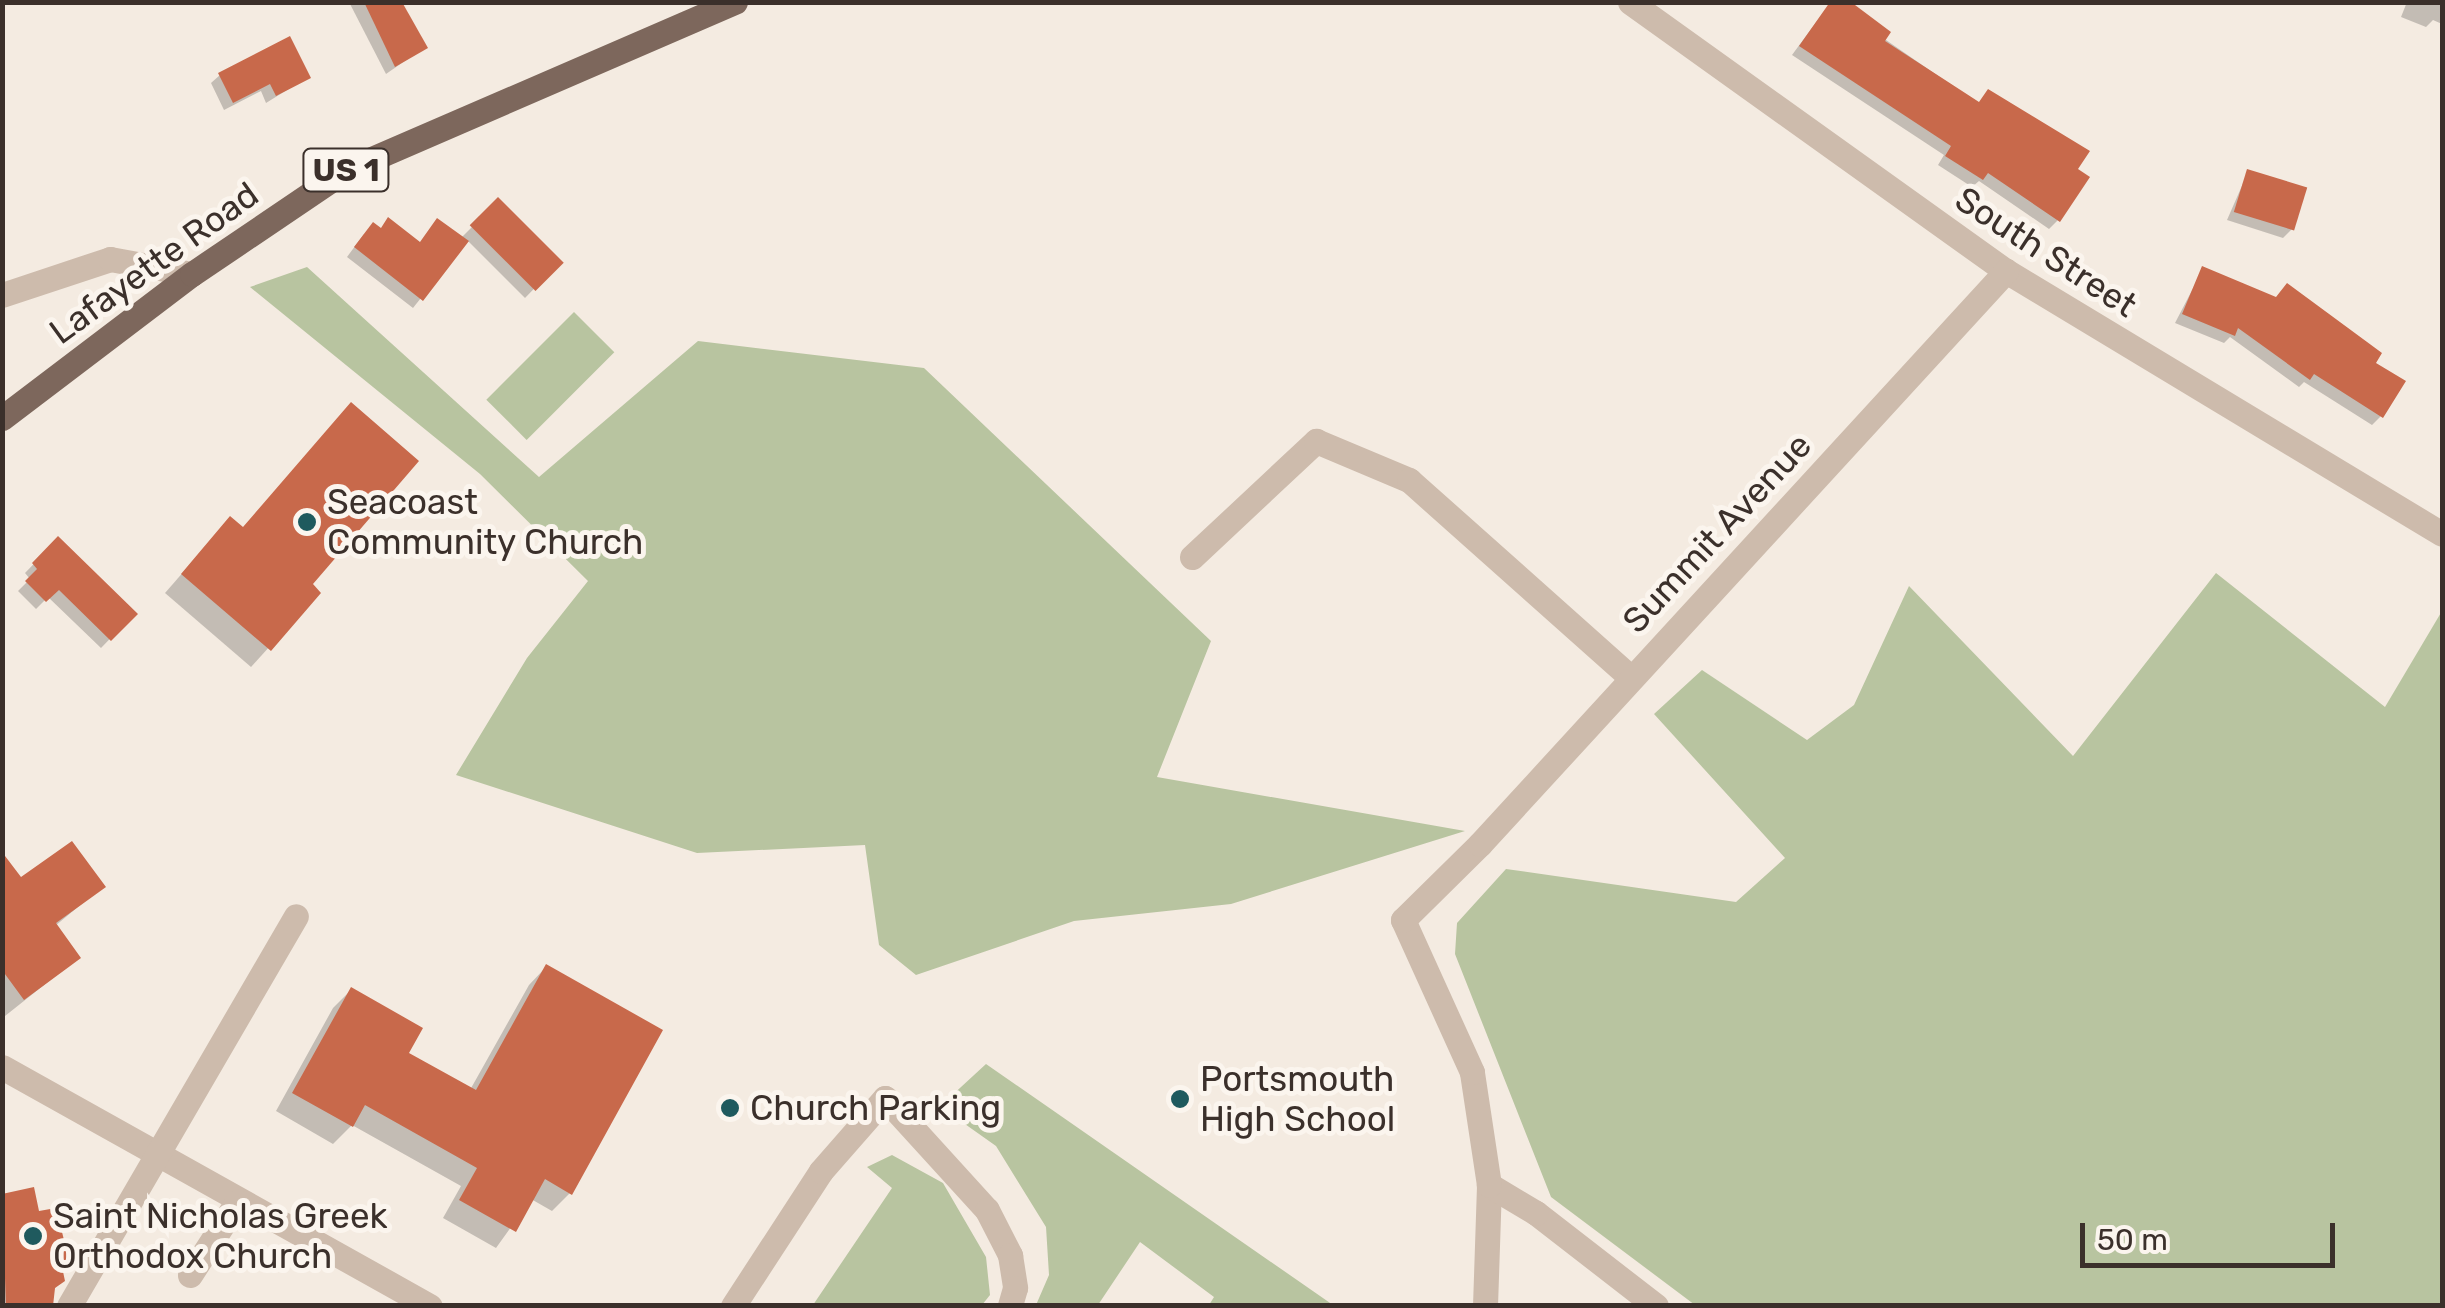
<!DOCTYPE html>
<html>
<head>
<meta charset="utf-8">
<style>
  body { margin:0 }
  #map { position:relative; width:2445px; height:1308px; overflow:hidden; background:#f4ebe1; font-family:Rubik,sans-serif }
  div>[style] { position:absolute }
  .green>* { inset:0; background:#b8c4a0; transform-origin:0 0 }
  .shadow>* { inset:0; background:#0003 }
  .building>* { inset:0; background:#c8694b; transform-origin:0 0 }
  .minor>* { height:25px; margin:-12.5px; padding:0 12.5px; transform-origin:12.5px; border-radius:12.5px; background:#cdbbac }
  .major>* { height:25px; margin:-12.5px; padding:0 12.5px; transform-origin:12.5px; border-radius:12.5px; background:#7d675c }
  .dots>* { width:28px; height:28px; translate:-50% -50%; box-sizing:border-box; border:5px solid #fbf5ee; border-radius:50% }
  span { translate:-50% -50%; white-space:nowrap; text-align:center; line-height:1.15; -webkit-text-stroke:10px #fbf5ee; paint-order:stroke }
  .shield-label span { padding:2px 8px; background:#fbf5ee; border:2px solid; border-radius:8px; -webkit-text-stroke-width:0 }
  .shield-label { font-size:32px; color:#3b302b; font-weight:700 }
  .street-label { font-size:35px; color:#3b302b }
  .poi-label { font-size:35px; color:#3b302b }
  .left { translate:0 -50%; text-align:left }
  .frame { position:absolute; inset:0; border:5px solid #3b302b; pointer-events:none }
  .scale { position:absolute; left:2080px; top:1223px; width:255px; height:45px; box-sizing:border-box; border:5px solid #3b302b; border-top:0; padding-left:12px; font-size:30px; line-height:35px; white-space:nowrap; color:#3b302b; -webkit-text-stroke:8px #fbf5ee; paint-order:stroke }
</style>
</head>
<body>
<div id="map">
  <div class="green">
    <i style="clip-path:polygon(307px 267px,539px 477px,698px 341px,924px 368px,1211px 641px,1157px 777px,1465px 831px,1231px 904px,1074px 921px,916px 975px,879px 945px,865px 845px,697px 853px,456px 775px,527px 658px,588px 581px,480px 474px,250px 287px)"></i>
    <i style="left:574px;top:312px;width:57px;height:124px;rotate:45deg"></i>
    <i style="clip-path:polygon(2216px 573px,2385px 707px,2442px 611px,2442px 1305px,1695px 1305px,1551px 1197px,1455px 954px,1457px 923px,1506px 869px,1736px 902px,1785px 858px,1654px 714px,1702px 670px,1807px 740px,1854px 705px,1909px 586px,2073px 756px)"></i>
    <i style="clip-path:polygon(986px 1064px,1333px 1305px,1209px 1305px,1214px 1297px,1140px 1242px,1098px 1305px,1036px 1305px,1049px 1275px,1046px 1227px,996px 1146px,955px 1117px,948px 1099px)"></i>
    <i style="clip-path:polygon(892px 1155px,943px 1183px,986px 1257px,990px 1295px,982px 1305px,813px 1305px,892px 1188px,867px 1167px)"></i>
  </div>
  <div class="shadow">
    <i style="clip-path:polygon(349px 2px,399px 2px,425px 47px,386px 74px)"></i>
    <i style="clip-path:polygon(1831px 2px,2074px 170px,2058px 220px,2049px 229px,1979px 181px,1972px 187px,1938px 165px,1944px 155px,1792px 55px)"></i>
    <i style="clip-path:polygon(2407px 2px,2442px 2px,2442px 24px,2433px 20px,2426px 27px,2401px 17px)"></i>
    <i style="clip-path:polygon(220px 75px,308px 77px,266px 103px,261px 91px,224px 110px,211px 83px)"></i>
    <i style="clip-path:polygon(2248px 172px,2292px 229px,2283px 238px,2227px 220px)"></i>
    <i style="clip-path:polygon(498px 201px,559px 263px,525px 298px,467px 240px,413px 308px,347px 257px,364px 234px,419px 244px,461px 238px)"></i>
    <i style="clip-path:polygon(2203px 269px,2275px 299px,2373px 363px,2381px 416px,2372px 425px,2304px 382px,2299px 387px,2230px 337px,2224px 343px,2175px 323px)"></i>
    <i style="clip-path:polygon(213px 538px,318px 593px,251px 667px,165px 593px)"></i>
    <i style="clip-path:polygon(58px 539px,134px 614px,101px 648px,48px 597px,36px 609px,18px 591px,30px 579px,25px 573px)"></i>
    <i style="clip-path:polygon(2px 856px,21px 881px,102px 887px,55px 926px,78px 958px,5px 1016px)"></i>
    <i style="clip-path:polygon(546px 967px,570px 1193px,552px 1211px,531px 1199px,496px 1248px,443px 1218px,461px 1186px,352px 1125px,333px 1144px,276px 1111px,333px 1008px,351px 990px,405px 1054px,470px 1090px,529px 985px)"></i>
    <i style="clip-path:polygon(2px 1197px,37px 1214px,66px 1260px,48px 1306px,2px 1306px)"></i>
  </div>
  <div class="building">
    <i style="clip-path:polygon(364px 2px,402px 2px,428px 48px,395px 67px)"></i>
    <i style="clip-path:polygon(1830px 2px,1851px 2px,1891px 32px,1885px 41px,1979px 102px,1988px 89px,2090px 151px,2078px 169px,2090px 177px,2060px 222px,1988px 173px,1983px 180px,1945px 156px,1951px 146px,1799px 46px)"></i>
    <i style="clip-path:polygon(290px 36px,311px 78px,276px 96px,270px 84px,233px 103px,218px 73px)"></i>
    <i style="left:2247px;top:169px;width:63px;height:45px;rotate:17deg"></i>
    <i style="left:498px;top:197px;width:93px;height:40px;rotate:45deg"></i>
    <i style="clip-path:polygon(388px 217px,420px 242px,437px 218px,469px 241px,423px 301px,354px 247px,373px 222px,381px 228px)"></i>
    <i style="clip-path:polygon(2202px 266px,2276px 297px,2287px 283px,2382px 353px,2376px 363px,2406px 381px,2383px 418px,2314px 374px,2310px 380px,2238px 328px,2235px 336px,2182px 314px)"></i>
    <i style="clip-path:polygon(351px 402px,419px 461px,313px 584px,321px 593px,271px 651px,181px 574px,230px 516px,243px 527px)"></i>
    <i style="clip-path:polygon(58px 536px,138px 614px,111px 641px,59px 590px,46px 602px,25px 581px,37px 569px,32px 563px)"></i>
    <i style="clip-path:polygon(72px 841px,106px 887px,56px 923px,81px 958px,24px 1000px,2px 970px,2px 852px,21px 877px)"></i>
    <i style="clip-path:polygon(546px 964px,663px 1030px,572px 1195px,545px 1179px,516px 1232px,459px 1200px,477px 1168px,365px 1105px,353px 1127px,292px 1093px,351px 987px,423px 1028px,409px 1053px,476px 1090px)"></i>
    <i style="clip-path:polygon(34px 1187px,39px 1211px,56px 1208px,69px 1260px,61px 1262px,65px 1281px,55px 1288px,53px 1306px,6px 1306px,2px 1194px)"></i>
  </div>
  <div class="minor">
    <i style="left:1630px;top:2px;width:462px;rotate:35.6deg"></i>
    <i style="left:2006px;top:271px;width:509px;rotate:31.1deg"></i>
    <i style="left:2px;top:295px;width:114px;rotate:-18.4deg"></i>
    <i style="left:110px;top:259px;width:83px;rotate:10.4deg"></i>
    <i style="left:1192px;top:557px;width:170px;rotate:-43.1deg"></i>
    <i style="left:1316px;top:441px;width:101px;rotate:22.8deg"></i>
    <i style="left:1409px;top:480px;width:295px;rotate:41.7deg"></i>
    <i style="left:2px;top:1067px;width:490px;rotate:29.2deg"></i>
    <i style="left:190px;top:1275px;width:87px;rotate:-57.2deg"></i>
    <i style="left:69px;top:1306px;width:451px;rotate:-59.8deg"></i>
    <i style="left:733px;top:1306px;width:161px;rotate:-56.9deg"></i>
    <i style="left:821px;top:1171px;width:97px;rotate:-48.8deg"></i>
    <i style="left:885px;top:1098px;width:151px;rotate:47.7deg"></i>
    <i style="left:987px;top:1210px;width:51px;rotate:62.9deg"></i>
    <i style="left:1010px;top:1255px;width:33px;rotate:81deg"></i>
    <i style="left:1015px;top:1288px;width:19px;rotate:106deg"></i>
    <i style="left:1485px;top:1306px;width:121px;rotate:-88.1deg"></i>
    <i style="left:1656px;top:1306px;width:152px;rotate:-142.2deg"></i>
    <i style="left:1536px;top:1213px;width:55px;rotate:-149.2deg"></i>
    <i style="left:1489px;top:1185px;width:114px;rotate:-98.6deg"></i>
    <i style="left:1472px;top:1072px;width:167px;rotate:-114.4deg"></i>
    <i style="left:1403px;top:920px;width:108px;rotate:-44.6deg"></i>
    <i style="left:1480px;top:844px;width:778px;rotate:-47.45deg"></i>
  </div>
  <div class="major">
    <i style="left:2px;top:418px;width:238px;rotate:-37.2deg"></i>
    <i style="left:192px;top:274px;width:184px;rotate:-34.1deg"></i>
    <i style="left:344px;top:171px;width:426px;rotate:-23.4deg"></i>
  </div>
  <div class="dots">
    <i style="left:307px;top:522px;background:#1f5a5e"></i>
    <i style="left:1180px;top:1099px;background:#1f5a5e"></i>
    <i style="left:730px;top:1108px;background:#1f5a5e"></i>
    <i style="left:33px;top:1236px;background:#1f5a5e"></i>
  </div>
  <div class="shield-label">
    <span style="left:346px;top:170px">US 1</span>
  </div>
  <div class="street-label">
    <span style="left:2046px;top:252px;rotate:33deg">South Street</span>
    <span style="left:154px;top:263px;rotate:-36deg">Lafayette Road</span>
    <span style="left:1717px;top:533px;rotate:-47deg">Summit Avenue</span>
  </div>
  <div class="poi-label">
    <span class="left" style="left:327px;top:522px">Seacoast<br>Community Church</span>
    <span class="left" style="left:1200px;top:1099px">Portsmouth<br>High School</span>
    <span class="left" style="left:750px;top:1108px">Church Parking</span>
    <span class="left" style="left:53px;top:1236px">Saint Nicholas Greek<br>Orthodox Church</span>
  </div>
  <div class="frame"></div>
  <div class="scale">50 m</div>
</div>
</body>
</html>
